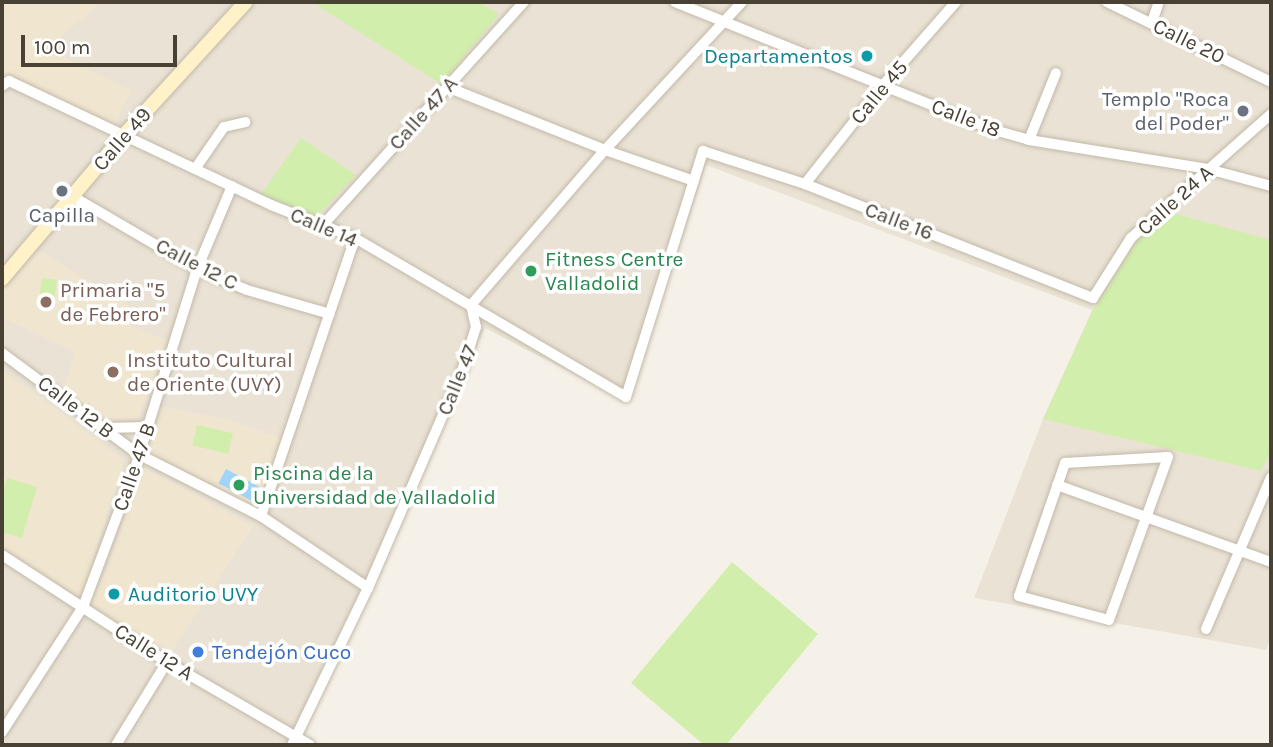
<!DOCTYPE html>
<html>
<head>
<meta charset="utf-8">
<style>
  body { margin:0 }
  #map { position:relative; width:1273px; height:747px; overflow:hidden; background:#f6f1e8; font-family:Karla,sans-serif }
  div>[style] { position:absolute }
  .residential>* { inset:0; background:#eae3d5 }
  .education>* { inset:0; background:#f0e6d0 }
  .green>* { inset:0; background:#d2eeac; transform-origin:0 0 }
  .water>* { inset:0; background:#9ed5f8; transform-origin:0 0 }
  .roads { filter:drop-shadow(0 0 2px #c2b9a9) drop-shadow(0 0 2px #c2b9a9) }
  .street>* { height:10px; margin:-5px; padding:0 5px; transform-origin:5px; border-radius:5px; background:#fff }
  .secondary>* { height:14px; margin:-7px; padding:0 7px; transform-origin:7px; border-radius:7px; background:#fff1c8 }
  .dots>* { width:19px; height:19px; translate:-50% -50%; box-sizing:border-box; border:4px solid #fff; border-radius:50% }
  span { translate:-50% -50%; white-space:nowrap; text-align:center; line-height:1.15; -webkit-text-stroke:7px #fff; paint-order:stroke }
  .street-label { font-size:21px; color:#4a4135 }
  .culture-label { font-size:21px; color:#0d838f }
  .right { translate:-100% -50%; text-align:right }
  .left { translate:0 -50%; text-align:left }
  .worship-label { font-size:21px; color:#5b616d }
  .leisure-label { font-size:21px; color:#27864d }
  .education-label { font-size:21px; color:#785e54 }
  .shop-label { font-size:21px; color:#366cbe }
  .frame { position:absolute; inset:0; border:4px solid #4a4135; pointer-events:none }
  .scale { position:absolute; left:21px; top:35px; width:156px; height:32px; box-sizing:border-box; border:4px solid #4a4135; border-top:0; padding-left:9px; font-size:21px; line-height:24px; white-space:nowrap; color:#4a4135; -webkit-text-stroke:5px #fff; paint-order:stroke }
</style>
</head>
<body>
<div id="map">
  <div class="residential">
    <i style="clip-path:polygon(2px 2px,1271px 2px,1271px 636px,1266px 650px,974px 598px,1043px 419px,1092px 310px,706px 165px,628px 402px,485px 328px,302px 736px,317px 745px,2px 745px)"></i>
  </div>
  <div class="education">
    <i style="clip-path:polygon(2px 2px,101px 2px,47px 49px,131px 91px,114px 125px,6px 78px,2px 81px)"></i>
    <i style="clip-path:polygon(35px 248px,130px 306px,124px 323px,169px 341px,135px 426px,92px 413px,95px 405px,88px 402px,80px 407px,63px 391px,75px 352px,2px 317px,2px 287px)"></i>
    <i style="clip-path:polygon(2px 370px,124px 460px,80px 602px,2px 551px)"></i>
    <i style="clip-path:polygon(160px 406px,228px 420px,281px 438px,256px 510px,146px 452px)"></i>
    <i style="clip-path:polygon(141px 466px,253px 526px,166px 660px,88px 608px,109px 563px)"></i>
  </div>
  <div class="green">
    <i style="clip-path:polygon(312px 2px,479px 2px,499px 14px,441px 84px)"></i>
    <i style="clip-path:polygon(301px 138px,356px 175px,314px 219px,261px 194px)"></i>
    <i style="clip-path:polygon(1169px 212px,1271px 240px,1271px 451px,1261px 471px,1043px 419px,1093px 310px,1140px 236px)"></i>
    <i style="left:42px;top:278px;width:15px;height:27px;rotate:8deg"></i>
    <i style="left:197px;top:425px;width:37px;height:21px;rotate:13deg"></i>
    <i style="clip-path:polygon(7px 478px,37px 487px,22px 538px,2px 532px,2px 497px)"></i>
    <i style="clip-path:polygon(732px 562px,818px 634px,726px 745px,704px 745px,631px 683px)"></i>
  </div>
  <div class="water">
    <i style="left:226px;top:469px;width:38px;height:16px;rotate:28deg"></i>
  </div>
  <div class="roads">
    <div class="street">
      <i style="left:675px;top:2px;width:341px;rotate:21.9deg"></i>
      <i style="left:991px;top:129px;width:40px;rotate:16deg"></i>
      <i style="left:1029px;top:140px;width:181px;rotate:9.2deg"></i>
      <i style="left:1208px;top:169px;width:65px;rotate:15.1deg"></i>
      <i style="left:1107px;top:2px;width:182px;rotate:26deg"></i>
      <i style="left:1152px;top:22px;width:21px;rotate:-71deg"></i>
      <i style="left:2px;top:86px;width:9px;rotate:-36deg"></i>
      <i style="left:9px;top:81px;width:290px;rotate:25.3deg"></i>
      <i style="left:271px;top:205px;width:90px;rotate:21.4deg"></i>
      <i style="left:355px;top:238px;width:314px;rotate:30.4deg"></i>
      <i style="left:626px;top:397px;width:258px;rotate:-72.6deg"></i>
      <i style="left:703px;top:151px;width:107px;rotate:17.9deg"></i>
      <i style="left:805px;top:184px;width:310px;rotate:21.6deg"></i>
      <i style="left:1093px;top:298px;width:71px;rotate:-57.7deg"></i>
      <i style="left:1131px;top:238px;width:187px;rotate:-41.5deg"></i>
      <i style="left:447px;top:87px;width:170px;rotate:21.7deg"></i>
      <i style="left:605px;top:150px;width:94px;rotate:19.2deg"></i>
      <i style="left:1029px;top:140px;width:72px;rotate:-68.1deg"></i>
      <i style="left:195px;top:169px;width:51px;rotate:-55.4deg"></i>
      <i style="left:224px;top:127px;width:22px;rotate:-13deg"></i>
      <i style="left:805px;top:184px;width:126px;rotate:-51.8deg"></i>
      <i style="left:883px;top:85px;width:111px;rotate:-48.7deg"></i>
      <i style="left:72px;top:196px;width:145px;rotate:30.3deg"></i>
      <i style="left:197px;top:269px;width:54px;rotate:22.8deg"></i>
      <i style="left:247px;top:290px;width:86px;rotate:16.1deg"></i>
      <i style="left:323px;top:225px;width:300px;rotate:-48deg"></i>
      <i style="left:2px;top:353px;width:169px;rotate:36.6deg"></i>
      <i style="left:138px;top:454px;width:138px;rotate:26.8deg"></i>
      <i style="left:261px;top:516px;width:129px;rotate:33.9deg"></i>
      <i style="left:104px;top:428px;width:44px;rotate:-1.3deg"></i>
      <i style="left:1168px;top:457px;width:173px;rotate:109.9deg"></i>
      <i style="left:1109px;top:620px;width:93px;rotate:-165.1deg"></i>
      <i style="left:1019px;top:596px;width:141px;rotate:-70.9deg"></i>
      <i style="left:1065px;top:463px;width:103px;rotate:-3.3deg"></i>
      <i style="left:1057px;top:485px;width:227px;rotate:19.8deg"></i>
      <i style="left:261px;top:516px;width:293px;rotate:-71.3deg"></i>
      <i style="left:2px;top:555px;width:197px;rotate:33deg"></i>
      <i style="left:167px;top:662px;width:165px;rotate:30.1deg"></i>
      <i style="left:1206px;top:629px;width:165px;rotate:-66.8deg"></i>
      <i style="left:2px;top:732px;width:149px;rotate:-57.1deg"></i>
      <i style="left:83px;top:607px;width:148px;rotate:-69.5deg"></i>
      <i style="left:135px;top:468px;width:208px;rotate:-72.7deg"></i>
      <i style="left:197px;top:269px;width:90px;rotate:-67.1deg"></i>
      <i style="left:116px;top:745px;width:97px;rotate:-58.4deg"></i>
      <i style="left:292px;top:745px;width:174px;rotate:-64.2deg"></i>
      <i style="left:368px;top:588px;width:240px;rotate:-66.6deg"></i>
      <i style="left:463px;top:368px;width:43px;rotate:-72.4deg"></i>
      <i style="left:476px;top:327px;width:23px;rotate:-103deg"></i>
      <i style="left:471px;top:305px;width:205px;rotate:-49.2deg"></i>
      <i style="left:605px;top:150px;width:202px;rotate:-47.2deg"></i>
    </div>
    <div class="secondary">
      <i style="left:2px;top:279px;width:189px;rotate:-49.7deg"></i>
      <i style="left:124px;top:135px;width:180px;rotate:-47.5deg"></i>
    </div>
  </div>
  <div class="dots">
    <i style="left:867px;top:56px;background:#0f9aa8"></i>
    <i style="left:1243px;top:111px;background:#6b7280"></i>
    <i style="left:62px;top:191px;background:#6b7280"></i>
    <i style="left:531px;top:271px;background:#2e9e5b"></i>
    <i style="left:46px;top:302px;background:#8d6e63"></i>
    <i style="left:113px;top:372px;background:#8d6e63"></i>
    <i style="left:239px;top:485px;background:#2e9e5b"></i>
    <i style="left:114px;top:594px;background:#0f9aa8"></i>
    <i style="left:198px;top:652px;background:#3f7fe0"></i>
  </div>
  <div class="street-label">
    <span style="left:1189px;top:41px;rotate:26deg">Calle 20</span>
    <span style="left:879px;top:92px;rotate:-50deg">Calle 45</span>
    <span style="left:423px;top:113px;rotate:-48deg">Calle 47 A</span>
    <span style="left:966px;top:118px;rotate:21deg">Calle 18</span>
    <span style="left:122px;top:139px;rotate:-49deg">Calle 49</span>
    <span style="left:1175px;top:200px;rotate:-42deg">Calle 24 A</span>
    <span style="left:899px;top:221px;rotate:21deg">Calle 16</span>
    <span style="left:324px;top:227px;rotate:23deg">Calle 14</span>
    <span style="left:197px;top:264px;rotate:27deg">Calle 12 C</span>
    <span style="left:457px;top:380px;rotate:-68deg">Calle 47</span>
    <span style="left:76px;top:407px;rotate:37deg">Calle 12 B</span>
    <span style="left:134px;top:467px;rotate:-71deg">Calle 47 B</span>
    <span style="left:154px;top:652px;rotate:32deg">Calle 12 A</span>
  </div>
  <div class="culture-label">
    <span class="right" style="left:853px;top:56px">Departamentos</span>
    <span class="left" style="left:128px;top:594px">Auditorio UVY</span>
  </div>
  <div class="worship-label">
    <span class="right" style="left:1229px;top:111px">Templo "Roca<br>del Poder"</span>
    <span style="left:62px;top:215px">Capilla</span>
  </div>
  <div class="leisure-label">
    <span class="left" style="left:545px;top:271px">Fitness Centre<br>Valladolid</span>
    <span class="left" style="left:253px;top:485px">Piscina de la<br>Universidad de Valladolid</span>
  </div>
  <div class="education-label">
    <span class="left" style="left:60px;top:302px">Primaria "5<br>de Febrero"</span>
    <span class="left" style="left:127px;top:372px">Instituto Cultural<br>de Oriente (UVY)</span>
  </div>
  <div class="shop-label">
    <span class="left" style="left:212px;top:652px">Tendejón Cuco</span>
  </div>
  <div class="frame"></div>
  <div class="scale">100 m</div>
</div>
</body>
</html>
